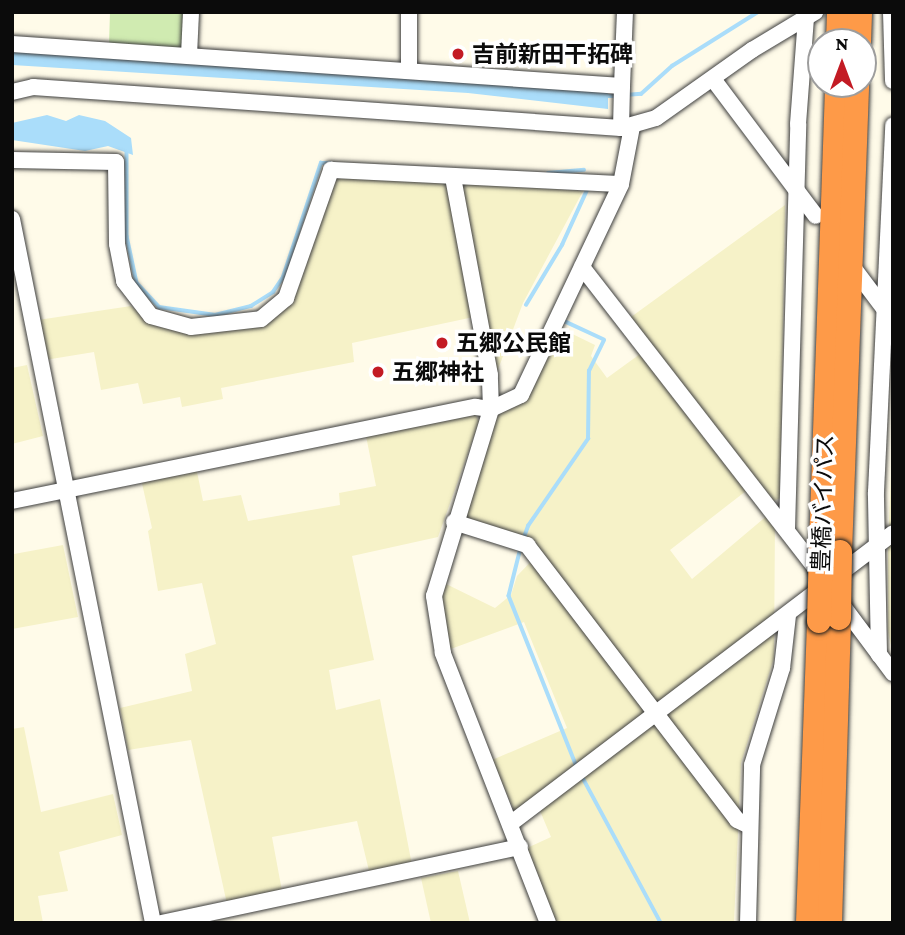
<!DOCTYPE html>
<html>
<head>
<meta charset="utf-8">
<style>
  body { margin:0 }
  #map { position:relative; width:905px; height:935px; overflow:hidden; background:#fffbe9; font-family:"Crimson Pro","Noto Sans JP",serif }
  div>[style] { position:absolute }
  .farmland>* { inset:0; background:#f6f2c8 }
  .green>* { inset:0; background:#d0ebb1 }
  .water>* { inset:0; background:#aaddfa }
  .stream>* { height:3.5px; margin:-1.75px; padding:0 1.75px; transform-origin:1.75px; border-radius:1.75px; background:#aaddfa }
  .roads { filter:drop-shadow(0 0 2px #3e3e3e) drop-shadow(0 0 2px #3e3e3e) }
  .minor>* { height:16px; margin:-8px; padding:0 8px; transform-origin:8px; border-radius:8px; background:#fff }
  .highway>* { height:24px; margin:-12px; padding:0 12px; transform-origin:12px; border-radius:12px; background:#fe9a48 }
  .bridges { filter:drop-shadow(0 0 2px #1c1c1c) drop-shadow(0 0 2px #1c1c1c) }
  .highway-bridge>* { height:24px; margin:-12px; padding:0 12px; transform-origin:12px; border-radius:12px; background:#fe9a48 }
  .dots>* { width:19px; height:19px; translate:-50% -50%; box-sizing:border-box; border:4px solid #fff; border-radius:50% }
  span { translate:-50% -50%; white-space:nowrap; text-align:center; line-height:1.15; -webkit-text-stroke:7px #fff; paint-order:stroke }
  .poi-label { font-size:23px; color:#0b0b0b; font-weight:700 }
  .left { translate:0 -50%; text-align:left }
  .street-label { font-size:23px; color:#0b0b0b }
  .frame { position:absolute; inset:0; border:14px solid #0b0b0b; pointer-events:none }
  .north { position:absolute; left:807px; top:28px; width:70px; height:70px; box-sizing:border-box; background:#fff; border:2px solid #9d9d9d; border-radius:50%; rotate:0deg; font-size:19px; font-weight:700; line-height:28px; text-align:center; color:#0b0b0b }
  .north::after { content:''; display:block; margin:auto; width:24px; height:32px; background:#c31b24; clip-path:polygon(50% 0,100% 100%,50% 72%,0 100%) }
</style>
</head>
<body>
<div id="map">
  <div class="farmland">
    <i style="clip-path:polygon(349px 176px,583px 191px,523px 303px,494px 380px,483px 315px,352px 343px,354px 362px,221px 388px,223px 399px,182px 407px,180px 397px,143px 404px,138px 383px,101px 390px,94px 352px,45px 360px,38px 320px,131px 306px,158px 327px,190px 331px,232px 330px,265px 322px,336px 179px)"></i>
    <i style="clip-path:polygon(785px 205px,780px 498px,772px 502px,755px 484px,670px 550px,692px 579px,769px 514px,775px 522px,774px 658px,741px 763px,734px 923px,556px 923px,527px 848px,551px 837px,535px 799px,515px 812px,492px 760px,567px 728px,524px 622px,448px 650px,439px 602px,442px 582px,495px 608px,511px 595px,517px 576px,541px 551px,460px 516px,494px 415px,524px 399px,558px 327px,595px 345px,591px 356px,607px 378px,651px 346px,631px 317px)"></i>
    <i style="clip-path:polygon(27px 365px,43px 436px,12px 444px,12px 368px)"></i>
    <i style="clip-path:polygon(476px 415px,479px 422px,438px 537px,352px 556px,374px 660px,329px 670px,336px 710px,380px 699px,412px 865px,370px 875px,357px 821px,272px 837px,282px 891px,227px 904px,191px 740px,128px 750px,120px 708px,192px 691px,185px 654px,216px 644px,202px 583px,158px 591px,148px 531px,152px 528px,141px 479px,196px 467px,203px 501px,241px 495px,248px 521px,340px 505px,339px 493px,376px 486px,366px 436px)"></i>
    <i style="clip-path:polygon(893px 429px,893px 654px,888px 632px,888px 545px)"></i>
    <i style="clip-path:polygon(12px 545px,14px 554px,63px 545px,78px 617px,12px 629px)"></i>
    <i style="clip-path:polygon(24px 727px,41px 812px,113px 794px,122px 835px,59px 852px,68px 891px,38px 896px,43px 923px,12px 923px,12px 729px)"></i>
    <i style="clip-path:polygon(458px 871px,470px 923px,431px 923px,421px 878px)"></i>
  </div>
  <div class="green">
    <i style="clip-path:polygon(110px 12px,186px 12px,186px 44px,180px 50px,109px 45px)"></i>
  </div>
  <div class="water">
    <i style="clip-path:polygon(12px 51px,608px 91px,608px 109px,468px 93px,12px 65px)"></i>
    <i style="clip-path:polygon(47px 115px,66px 121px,79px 115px,105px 121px,131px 138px,133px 155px,108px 146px,85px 151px,12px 140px,12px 123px)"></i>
  </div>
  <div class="stream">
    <i style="left:625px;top:95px;width:16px;rotate:-4deg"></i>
    <i style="left:641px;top:94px;width:42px;rotate:-42.1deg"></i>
    <i style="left:672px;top:66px;width:102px;rotate:-32.1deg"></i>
    <i style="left:608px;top:96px;width:10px"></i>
    <i style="left:127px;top:151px;width:85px;rotate:90deg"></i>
    <i style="left:127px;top:236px;width:48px;rotate:78deg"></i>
    <i style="left:137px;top:283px;width:33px;rotate:47deg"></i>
    <i style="left:159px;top:307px;width:57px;rotate:8.1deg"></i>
    <i style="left:215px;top:315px;width:37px;rotate:-14deg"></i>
    <i style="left:251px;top:306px;width:26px;rotate:-32deg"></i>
    <i style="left:273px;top:292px;width:18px;rotate:-56deg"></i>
    <i style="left:283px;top:277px;width:120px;rotate:-71.6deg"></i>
    <i style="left:321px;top:163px;width:9px"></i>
    <i style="left:548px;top:173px;width:36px;rotate:-5deg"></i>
    <i style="left:526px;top:305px;width:70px;rotate:-59deg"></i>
    <i style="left:562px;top:245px;width:63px;rotate:-65.5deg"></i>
    <i style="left:523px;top:540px;width:15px;rotate:-70deg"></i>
    <i style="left:528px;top:526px;width:106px;rotate:-55.4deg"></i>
    <i style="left:588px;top:439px;width:68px;rotate:-89.2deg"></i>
    <i style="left:589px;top:371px;width:34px;rotate:-64deg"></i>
    <i style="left:604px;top:340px;width:45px;rotate:-155.1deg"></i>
    <i style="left:521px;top:548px;width:49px;rotate:104deg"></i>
    <i style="left:509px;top:596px;width:184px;rotate:68.3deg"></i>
    <i style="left:582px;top:776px;width:167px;rotate:61.7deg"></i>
  </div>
  <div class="roads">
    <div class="minor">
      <i style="left:891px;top:12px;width:69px;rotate:88.3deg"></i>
      <i style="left:12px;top:44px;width:611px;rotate:3.94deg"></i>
      <i style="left:622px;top:86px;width:74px;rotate:-87.7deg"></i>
      <i style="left:189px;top:55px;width:43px;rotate:-87.3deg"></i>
      <i style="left:409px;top:69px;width:57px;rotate:-90deg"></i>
      <i style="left:713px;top:79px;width:171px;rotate:53.1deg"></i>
      <i style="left:12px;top:92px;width:22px;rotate:-13deg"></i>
      <i style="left:33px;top:87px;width:589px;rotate:3.99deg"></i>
      <i style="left:621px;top:128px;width:36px;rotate:-16deg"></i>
      <i style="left:656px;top:118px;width:118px;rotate:-35.3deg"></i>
      <i style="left:752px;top:50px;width:74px;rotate:-31.1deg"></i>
      <i style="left:621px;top:128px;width:42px;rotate:-88.6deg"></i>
      <i style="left:12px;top:160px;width:104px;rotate:1.1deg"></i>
      <i style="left:116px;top:162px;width:82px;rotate:89.3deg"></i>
      <i style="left:117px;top:244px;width:38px;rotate:79deg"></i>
      <i style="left:124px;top:281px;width:44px;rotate:52.4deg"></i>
      <i style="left:151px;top:316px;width:41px;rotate:15.4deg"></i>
      <i style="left:191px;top:327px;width:70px;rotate:-6.5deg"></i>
      <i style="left:261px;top:319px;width:33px;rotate:-40deg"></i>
      <i style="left:286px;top:298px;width:136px;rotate:-70.6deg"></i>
      <i style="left:331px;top:170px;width:290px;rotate:2.8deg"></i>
      <i style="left:12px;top:219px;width:718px;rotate:78.67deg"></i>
      <i style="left:582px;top:267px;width:390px;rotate:52.2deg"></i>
      <i style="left:855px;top:270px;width:50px;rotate:53.1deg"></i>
      <i style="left:12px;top:501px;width:473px;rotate:-11.5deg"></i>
      <i style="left:476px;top:407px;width:15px;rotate:8deg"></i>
      <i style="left:491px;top:409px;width:34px;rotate:-92deg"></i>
      <i style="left:490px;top:375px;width:201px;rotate:-100.6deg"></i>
      <i style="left:454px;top:522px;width:77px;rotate:17.5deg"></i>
      <i style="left:527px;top:545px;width:346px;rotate:52.6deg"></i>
      <i style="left:737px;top:820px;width:14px;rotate:25deg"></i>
      <i style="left:787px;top:529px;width:405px;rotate:-88.4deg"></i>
      <i style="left:798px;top:124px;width:107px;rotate:-85.7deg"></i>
      <i style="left:840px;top:602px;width:89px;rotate:53.3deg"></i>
      <i style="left:879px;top:655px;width:163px;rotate:-91.1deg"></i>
      <i style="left:876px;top:492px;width:367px;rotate:-87.3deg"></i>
      <i style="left:510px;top:824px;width:481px;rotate:-37.2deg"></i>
      <i style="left:162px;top:923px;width:366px;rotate:-12deg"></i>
      <i style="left:548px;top:923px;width:290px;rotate:-111.3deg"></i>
      <i style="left:443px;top:653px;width:58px;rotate:-99deg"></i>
      <i style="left:434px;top:596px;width:195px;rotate:-73deg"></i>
      <i style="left:491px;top:409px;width:33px;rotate:-25deg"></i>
      <i style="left:521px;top:395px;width:233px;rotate:-64.6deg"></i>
      <i style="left:621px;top:184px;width:58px;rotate:-79.1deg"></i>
      <i style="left:748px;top:923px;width:158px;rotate:-88.5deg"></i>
      <i style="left:752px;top:765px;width:102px;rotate:-72.8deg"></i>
      <i style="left:782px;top:668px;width:53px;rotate:-83.5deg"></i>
    </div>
    <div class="highway">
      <i style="left:838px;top:42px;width:30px;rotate:-88deg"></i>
      <i style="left:859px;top:42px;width:30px;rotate:-88deg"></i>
      <i style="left:821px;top:547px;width:463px;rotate:-88deg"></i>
      <i style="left:840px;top:552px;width:468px;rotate:-87.9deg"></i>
      <i style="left:808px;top:923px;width:302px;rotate:-87.9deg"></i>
      <i style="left:830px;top:923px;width:305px;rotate:-88.3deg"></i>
    </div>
  </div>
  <div class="bridges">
    <div class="highway-bridge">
      <i style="left:839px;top:618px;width:66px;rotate:-89.1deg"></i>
      <i style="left:819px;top:621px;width:74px;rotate:-88.5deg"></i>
    </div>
  </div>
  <div class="dots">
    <i style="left:458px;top:54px;background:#c31b24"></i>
    <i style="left:442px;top:343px;background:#c31b24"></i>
    <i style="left:378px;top:372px;background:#c31b24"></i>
  </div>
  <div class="poi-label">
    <span class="left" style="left:472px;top:54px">吉前新田干拓碑</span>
    <span class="left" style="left:456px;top:343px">五郷公民館</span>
    <span class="left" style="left:392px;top:372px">五郷神社</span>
  </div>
  <div class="street-label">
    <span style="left:823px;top:503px;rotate:-88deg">豊橋バイパス</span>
  </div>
  <div class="frame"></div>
  <div class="north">N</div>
</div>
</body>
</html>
